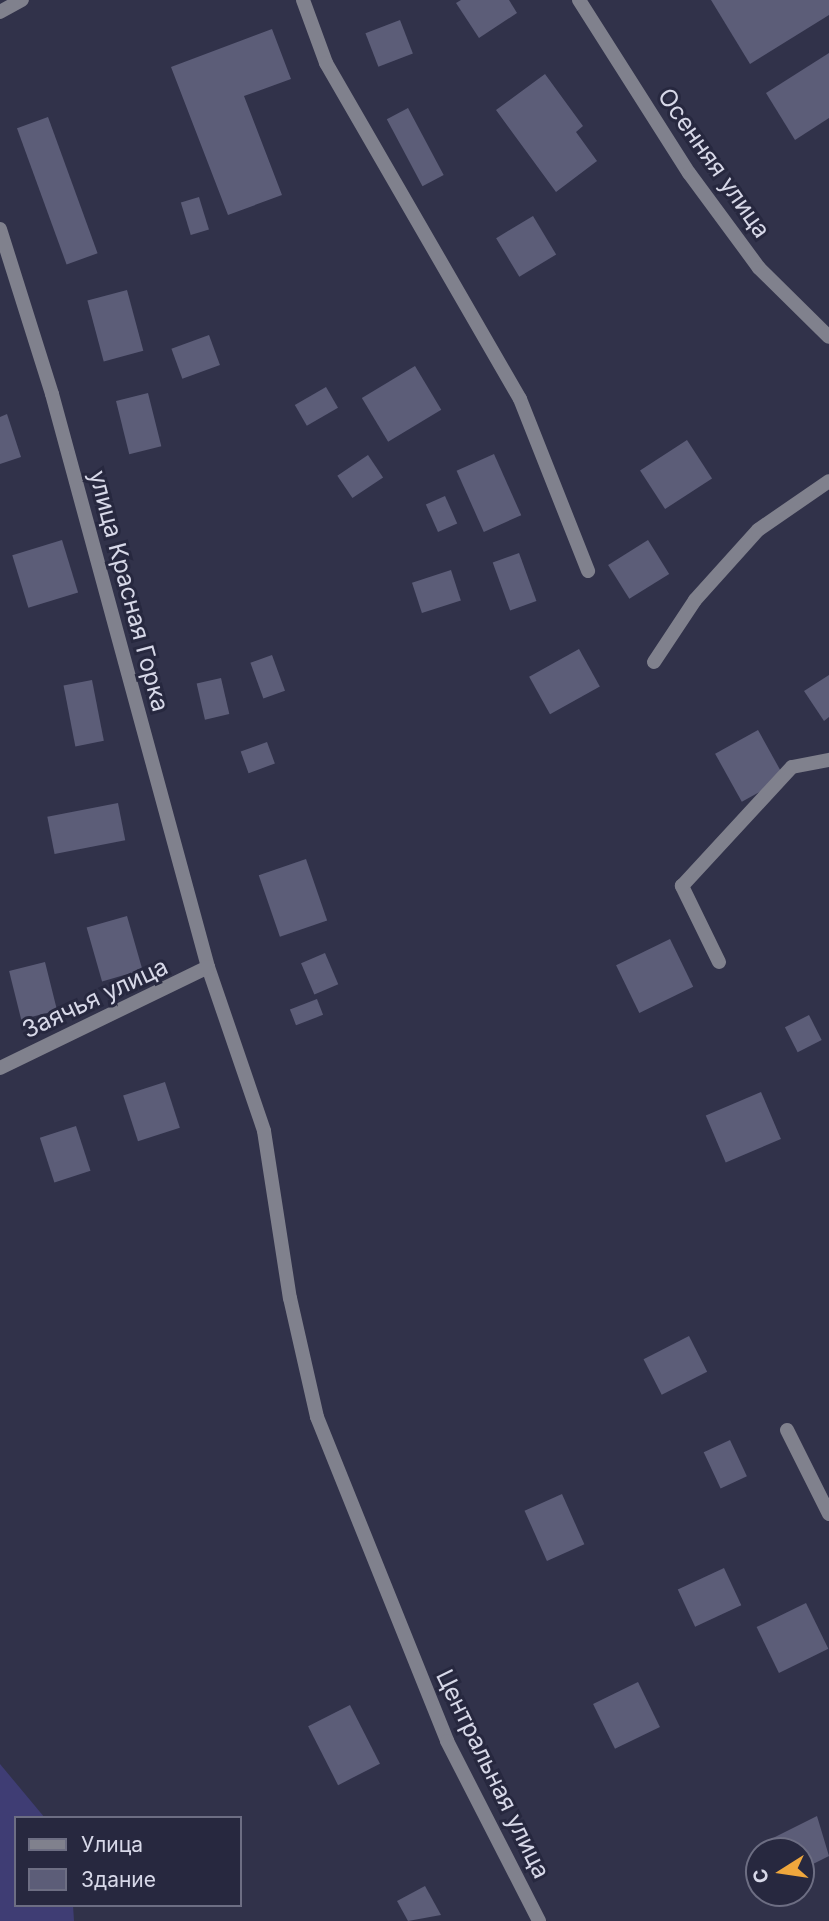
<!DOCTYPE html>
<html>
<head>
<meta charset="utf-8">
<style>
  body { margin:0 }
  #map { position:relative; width:829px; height:1921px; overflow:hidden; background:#31324a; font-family:Inter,sans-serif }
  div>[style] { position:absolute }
  .green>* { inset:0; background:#3f3d74 }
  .building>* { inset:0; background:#5c5d78; transform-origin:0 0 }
  .lane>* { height:14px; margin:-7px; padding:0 7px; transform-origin:7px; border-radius:7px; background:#80818d }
  .street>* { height:14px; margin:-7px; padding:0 7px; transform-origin:7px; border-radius:7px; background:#80818d }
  span { translate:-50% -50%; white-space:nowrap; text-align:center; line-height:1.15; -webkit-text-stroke:6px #27283f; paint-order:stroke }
  .street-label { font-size:24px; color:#d7d8e8 }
  .legend { position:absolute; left:14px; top:1816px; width:228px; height:91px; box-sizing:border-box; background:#27283f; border:2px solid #6d6e83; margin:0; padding:9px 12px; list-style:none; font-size:21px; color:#d7d8e8 }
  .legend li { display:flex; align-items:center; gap:14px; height:35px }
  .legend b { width:35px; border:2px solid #6d6e83 }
  .north { position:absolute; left:745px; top:1837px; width:70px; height:70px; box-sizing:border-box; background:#27283f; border:2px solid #6d6e83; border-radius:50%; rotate:258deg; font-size:19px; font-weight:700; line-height:28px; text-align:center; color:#d7d8e8 }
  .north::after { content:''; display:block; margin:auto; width:24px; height:32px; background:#efa73d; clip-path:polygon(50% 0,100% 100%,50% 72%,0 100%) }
</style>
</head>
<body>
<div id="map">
  <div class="green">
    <i style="clip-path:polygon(0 1764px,45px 1818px,16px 1818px,16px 1905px,73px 1905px,74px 1921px,0 1921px)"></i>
  </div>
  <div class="building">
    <i style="clip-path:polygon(461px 0,509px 0,517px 13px,479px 38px,456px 3px)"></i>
    <i style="clip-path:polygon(711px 0,829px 0,829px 15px,750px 64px)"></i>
    <i style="left:400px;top:20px;width:36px;height:37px;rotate:69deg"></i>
    <i style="clip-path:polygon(272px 29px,291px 79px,244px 96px,282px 195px,228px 215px,171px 67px)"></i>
    <i style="clip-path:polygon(829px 53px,829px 118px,795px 140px,766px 93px)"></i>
    <i style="clip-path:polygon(545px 74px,583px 126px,576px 132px,597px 161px,556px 192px,496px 110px)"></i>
    <i style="left:408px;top:108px;width:76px;height:24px;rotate:62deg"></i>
    <i style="left:48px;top:117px;width:145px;height:33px;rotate:70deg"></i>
    <i style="left:199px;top:197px;width:34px;height:19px;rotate:73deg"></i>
    <i style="left:533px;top:216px;width:45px;height:43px;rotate:59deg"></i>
    <i style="left:127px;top:290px;width:63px;height:41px;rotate:75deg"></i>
    <i style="left:209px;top:335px;width:32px;height:40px;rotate:70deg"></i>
    <i style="left:415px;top:366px;width:51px;height:62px;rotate:59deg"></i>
    <i style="left:326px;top:387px;width:24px;height:36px;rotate:60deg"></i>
    <i style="left:148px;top:393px;width:55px;height:33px;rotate:76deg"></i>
    <i style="clip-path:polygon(7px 414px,21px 457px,0 464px,0 417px)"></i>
    <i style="left:687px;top:440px;width:46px;height:56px;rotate:57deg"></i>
    <i style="left:494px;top:454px;width:67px;height:41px;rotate:66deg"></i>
    <i style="left:368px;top:455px;width:27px;height:37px;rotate:56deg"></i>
    <i style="left:445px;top:496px;width:30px;height:21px;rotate:66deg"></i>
    <i style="left:62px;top:540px;width:55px;height:52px;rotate:73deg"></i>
    <i style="left:648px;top:540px;width:40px;height:47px;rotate:58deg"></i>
    <i style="left:519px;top:553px;width:51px;height:28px;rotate:70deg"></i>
    <i style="left:451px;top:570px;width:32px;height:41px;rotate:72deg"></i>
    <i style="left:579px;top:649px;width:43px;height:57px;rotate:61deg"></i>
    <i style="left:272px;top:655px;width:38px;height:23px;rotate:70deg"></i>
    <i style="clip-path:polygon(829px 675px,829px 717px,824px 721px,804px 691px)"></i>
    <i style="left:221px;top:678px;width:37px;height:25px;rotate:77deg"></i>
    <i style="left:92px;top:680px;width:62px;height:29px;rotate:79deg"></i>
    <i style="left:758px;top:730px;width:55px;height:49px;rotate:61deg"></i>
    <i style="left:267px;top:742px;width:23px;height:28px;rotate:70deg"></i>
    <i style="left:118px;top:803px;width:38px;height:72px;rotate:79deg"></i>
    <i style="left:306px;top:859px;width:65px;height:50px;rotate:71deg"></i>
    <i style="left:127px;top:916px;width:56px;height:42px;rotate:74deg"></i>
    <i style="left:670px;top:939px;width:53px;height:60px;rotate:64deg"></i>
    <i style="left:325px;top:953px;width:34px;height:26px;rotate:67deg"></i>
    <i style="left:45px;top:962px;width:50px;height:37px;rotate:76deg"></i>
    <i style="left:317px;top:999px;width:17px;height:29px;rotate:69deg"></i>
    <i style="left:809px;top:1015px;width:28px;height:27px;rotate:63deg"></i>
    <i style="left:165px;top:1082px;width:48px;height:44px;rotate:72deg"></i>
    <i style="left:761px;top:1092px;width:51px;height:60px;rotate:67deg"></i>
    <i style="left:76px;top:1126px;width:47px;height:38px;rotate:72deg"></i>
    <i style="left:689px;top:1336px;width:40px;height:51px;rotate:63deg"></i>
    <i style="left:730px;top:1440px;width:40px;height:29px;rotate:65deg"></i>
    <i style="left:562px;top:1494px;width:55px;height:41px;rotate:66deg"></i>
    <i style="left:724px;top:1568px;width:41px;height:51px;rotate:65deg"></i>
    <i style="left:806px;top:1603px;width:51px;height:55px;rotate:64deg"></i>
    <i style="left:638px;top:1682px;width:50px;height:50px;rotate:64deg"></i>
    <i style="left:350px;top:1705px;width:66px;height:47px;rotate:63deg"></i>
    <i style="clip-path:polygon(817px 1816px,829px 1856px,801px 1870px,801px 1851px,772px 1851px,767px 1841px)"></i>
    <i style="clip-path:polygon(425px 1886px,441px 1915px,408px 1921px,397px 1901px)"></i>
  </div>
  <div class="lane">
    <i style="left:303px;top:0;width:67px;rotate:69.9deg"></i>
    <i style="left:326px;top:63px;width:388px;rotate:60deg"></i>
    <i style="left:520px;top:399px;width:185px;rotate:68.4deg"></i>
    <i style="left:0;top:12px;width:25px;rotate:-29deg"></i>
    <i style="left:654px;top:662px;width:74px;rotate:-56.5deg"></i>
    <i style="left:695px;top:600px;width:94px;rotate:-48deg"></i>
    <i style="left:758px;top:530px;width:86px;rotate:-34.6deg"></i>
    <i style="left:719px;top:962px;width:85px;rotate:-116deg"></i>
    <i style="left:682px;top:886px;width:162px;rotate:-47.3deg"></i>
    <i style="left:792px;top:767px;width:38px;rotate:-11deg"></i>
  </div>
  <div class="street">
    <i style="left:579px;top:0;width:205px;rotate:57.6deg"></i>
    <i style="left:689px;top:173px;width:118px;rotate:53.6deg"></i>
    <i style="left:759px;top:268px;width:98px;rotate:44.6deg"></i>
    <i style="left:0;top:229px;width:173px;rotate:72.5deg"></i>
    <i style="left:52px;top:394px;width:594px;rotate:74.77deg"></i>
    <i style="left:208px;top:967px;width:173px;rotate:71.1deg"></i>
    <i style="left:264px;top:1131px;width:169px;rotate:81.2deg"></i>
    <i style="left:290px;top:1298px;width:122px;rotate:77.2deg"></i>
    <i style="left:317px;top:1417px;width:349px;rotate:68.1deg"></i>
    <i style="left:447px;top:1741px;width:202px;rotate:62.9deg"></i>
    <i style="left:0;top:1068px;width:231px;rotate:-25.9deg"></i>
    <i style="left:787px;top:1430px;width:94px;rotate:63.4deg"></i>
  </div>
  <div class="street-label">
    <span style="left:714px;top:163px;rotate:55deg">Осенняя улица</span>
    <span style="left:129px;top:591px;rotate:75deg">улица Красная Горка</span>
    <span style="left:95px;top:998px;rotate:-25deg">Заячья улица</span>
    <span style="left:493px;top:1774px;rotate:64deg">Центральная улица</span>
  </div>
  <ul class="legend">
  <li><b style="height:9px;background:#80818d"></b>Улица</li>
  <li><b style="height:19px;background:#5c5d78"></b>Здание</li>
  </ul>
  <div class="north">С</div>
</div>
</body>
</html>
